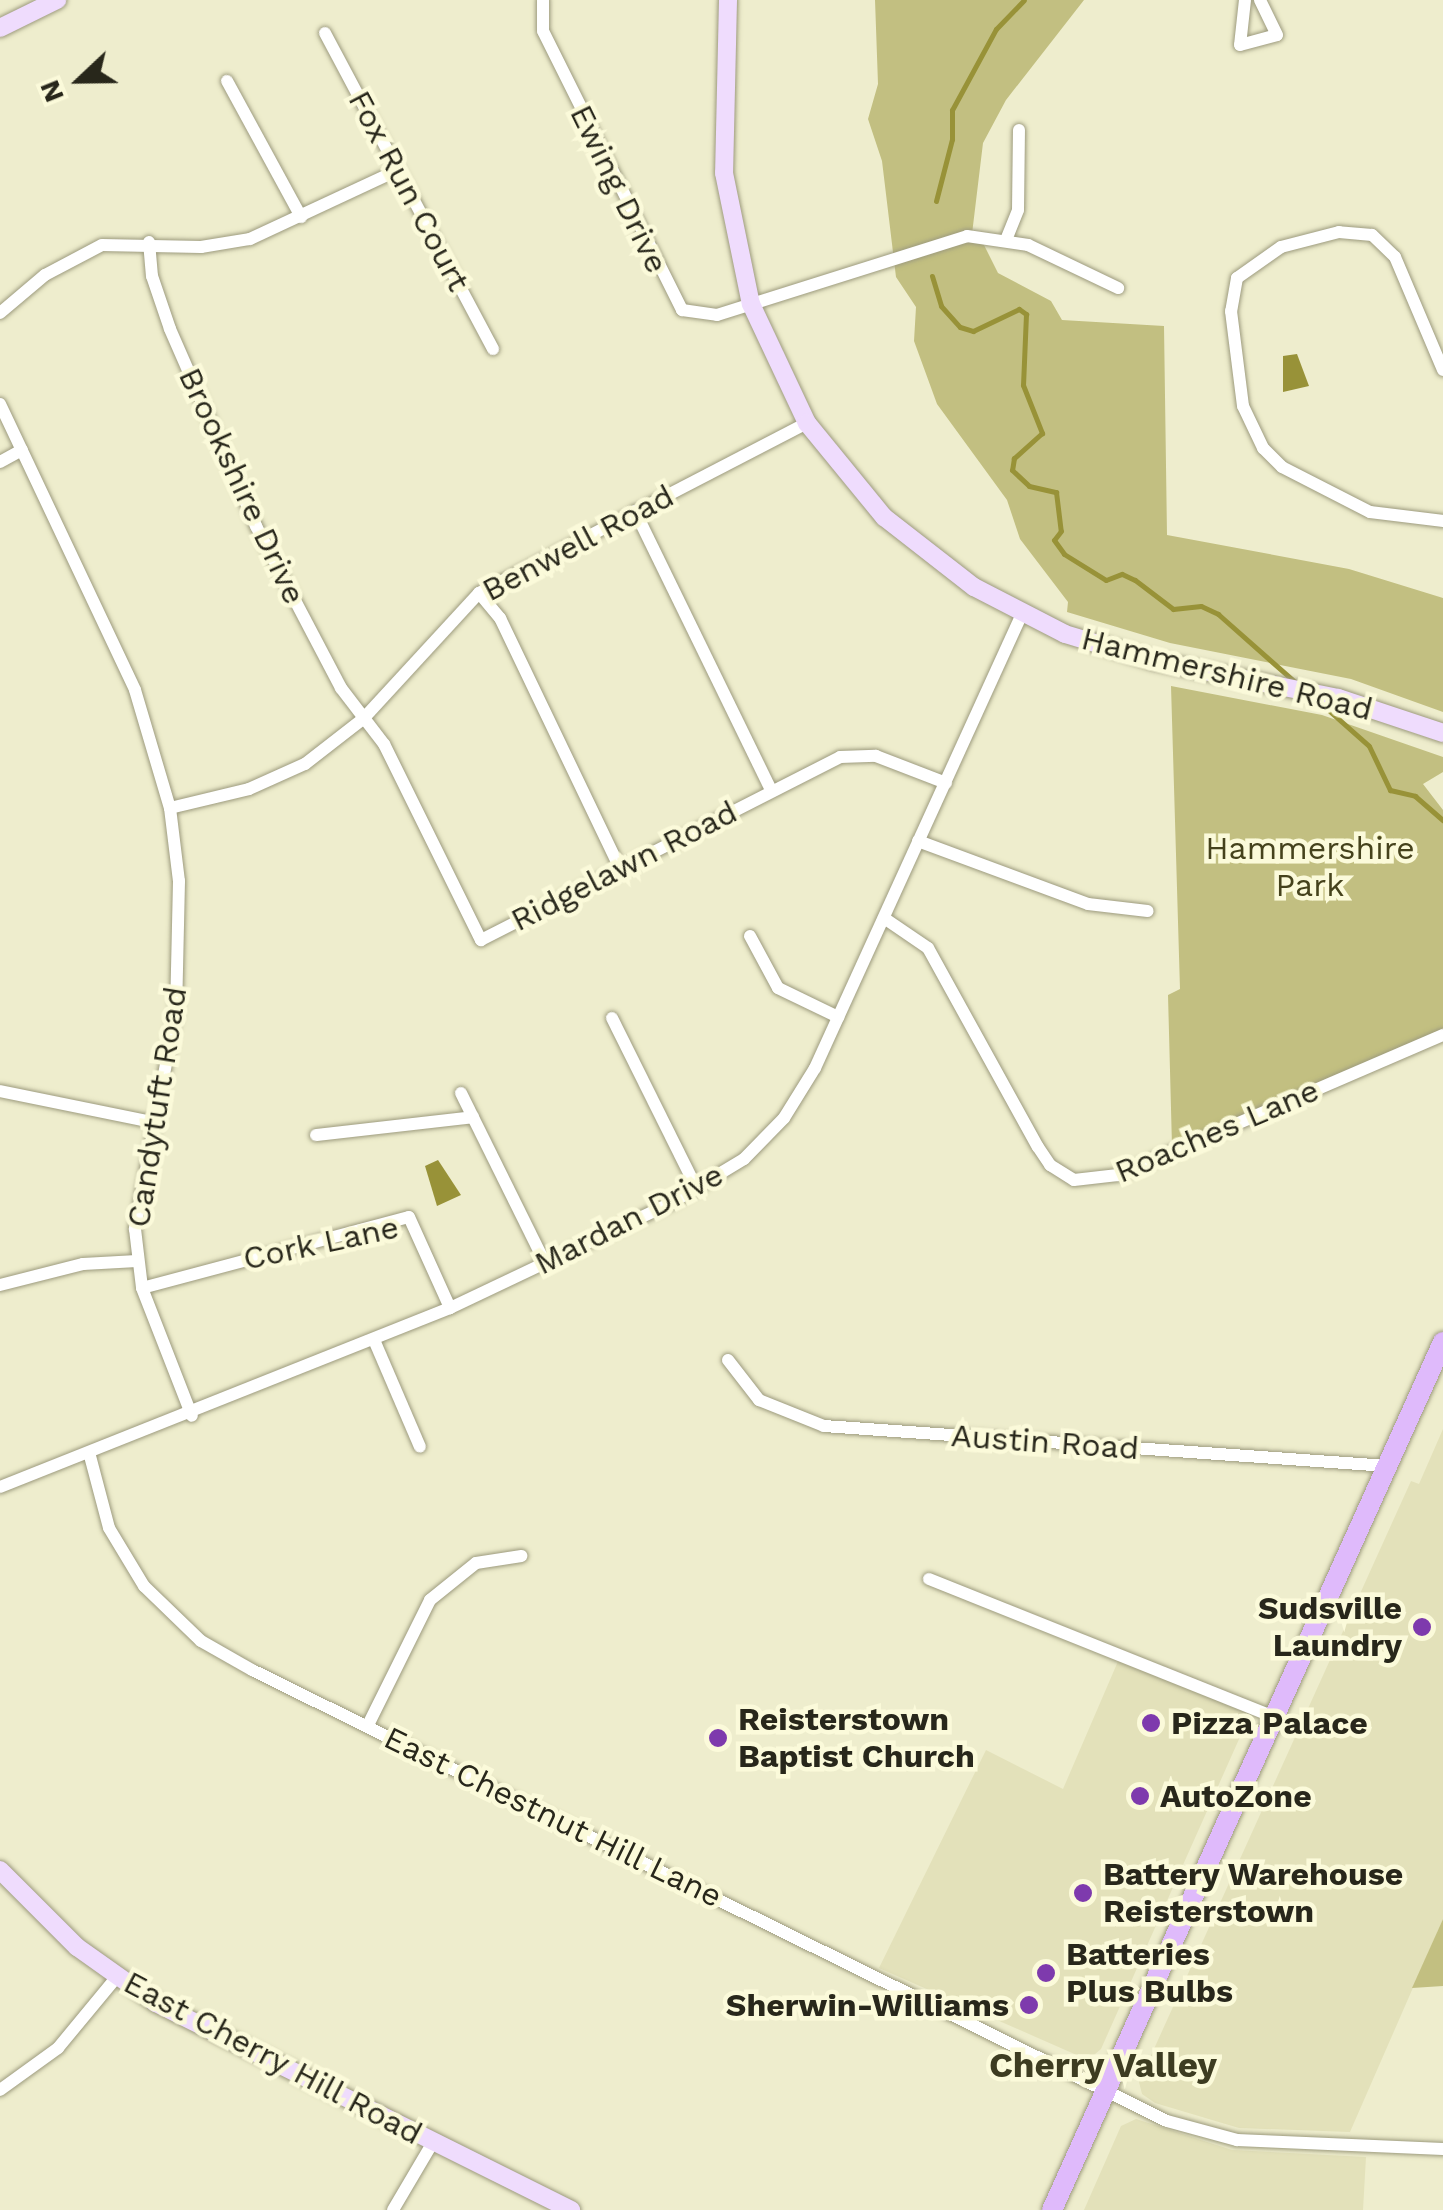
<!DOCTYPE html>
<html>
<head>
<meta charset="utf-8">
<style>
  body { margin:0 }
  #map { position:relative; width:1443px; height:2210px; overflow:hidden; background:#eeedcd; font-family:"Work Sans",sans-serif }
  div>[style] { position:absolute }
  .built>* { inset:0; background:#e3e1ba }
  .green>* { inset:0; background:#c2bf81 }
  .water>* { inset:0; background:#989238 }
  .stream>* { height:5px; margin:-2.5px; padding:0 2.5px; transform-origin:2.5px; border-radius:2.5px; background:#989238 }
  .roads { filter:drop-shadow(0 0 2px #9d9b7e) drop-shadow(0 0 2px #9d9b7e) }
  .street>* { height:12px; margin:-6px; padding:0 6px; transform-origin:6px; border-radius:6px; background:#fff }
  .secondary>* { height:18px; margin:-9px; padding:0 9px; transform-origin:9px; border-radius:9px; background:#efdcfd }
  .primary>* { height:20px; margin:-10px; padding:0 10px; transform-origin:10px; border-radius:10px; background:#dfbafb }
  .dots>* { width:28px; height:28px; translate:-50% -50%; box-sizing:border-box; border:5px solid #fbfada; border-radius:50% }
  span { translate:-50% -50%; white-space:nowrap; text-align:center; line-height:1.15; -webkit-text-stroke:9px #fbfada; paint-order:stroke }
  .street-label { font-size:32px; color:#28271b }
  .park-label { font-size:32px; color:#45421c }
  .poi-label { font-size:32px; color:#28271b; font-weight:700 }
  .right { translate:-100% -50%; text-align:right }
  .left { translate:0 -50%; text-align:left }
  .neighbourhood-label { font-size:35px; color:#3d3c21; font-weight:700 }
  .north { position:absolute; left:30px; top:30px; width:100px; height:100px; -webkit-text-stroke:8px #fbfada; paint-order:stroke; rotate:248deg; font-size:28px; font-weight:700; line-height:40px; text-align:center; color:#28271b }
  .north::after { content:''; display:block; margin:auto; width:35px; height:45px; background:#28271b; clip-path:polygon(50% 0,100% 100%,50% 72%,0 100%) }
</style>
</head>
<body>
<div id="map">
  <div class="built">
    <i style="clip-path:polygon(1443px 1429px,1443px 1919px,1350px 2132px,1239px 2128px,1155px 2103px,1142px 2094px,1139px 2082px,1411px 1481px,1419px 1484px)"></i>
    <i style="clip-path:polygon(1119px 1659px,1245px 1711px,1248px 1719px,1101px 2049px,1088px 2060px,879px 1968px,986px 1750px,1063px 1789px)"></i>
    <i style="clip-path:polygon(1136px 2119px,1232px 2150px,1366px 2157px,1363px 2210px,1084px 2210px,1121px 2126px)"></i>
  </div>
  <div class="green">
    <i style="clip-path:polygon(875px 0,1084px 0,1006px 100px,983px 143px,972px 234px,981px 239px,998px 273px,1051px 301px,1062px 320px,1164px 326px,1167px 535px,1349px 569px,1443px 598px,1443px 712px,1351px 679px,1170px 643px,1067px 612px,1068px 602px,1020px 539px,1007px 500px,937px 404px,914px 341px,916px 307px,896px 277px,882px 161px,868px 119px,878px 84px)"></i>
    <i style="clip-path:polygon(1171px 686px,1322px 715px,1443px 757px,1443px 772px,1423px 784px,1443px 810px,1443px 1029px,1172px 1146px,1168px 995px,1180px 989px)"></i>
    <i style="clip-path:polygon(1443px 1919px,1443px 1986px,1412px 1988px)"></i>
  </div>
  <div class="water">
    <i style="clip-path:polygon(1297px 354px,1309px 386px,1283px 392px,1283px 356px)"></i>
    <i style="clip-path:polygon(438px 1160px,461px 1195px,437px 1206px,425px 1166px)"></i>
  </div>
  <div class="stream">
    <i style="left:936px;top:201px;width:64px;rotate:-75.5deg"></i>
    <i style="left:952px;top:139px;width:29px;rotate:-90deg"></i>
    <i style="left:952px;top:110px;width:92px;rotate:-61.5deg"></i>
    <i style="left:996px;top:29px;width:40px;rotate:-46deg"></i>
    <i style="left:932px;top:276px;width:31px;rotate:73deg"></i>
    <i style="left:941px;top:306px;width:28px;rotate:48deg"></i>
    <i style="left:960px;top:327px;width:14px;rotate:17deg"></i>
    <i style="left:973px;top:331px;width:51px;rotate:-25.6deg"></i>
    <i style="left:1019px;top:309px;width:9px;rotate:36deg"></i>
    <i style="left:1026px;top:314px;width:71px;rotate:92.4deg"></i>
    <i style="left:1023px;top:385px;width:52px;rotate:68.4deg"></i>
    <i style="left:1042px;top:433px;width:38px;rotate:138deg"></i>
    <i style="left:1014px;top:458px;width:12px;rotate:99deg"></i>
    <i style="left:1012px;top:470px;width:23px;rotate:43deg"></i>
    <i style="left:1029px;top:486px;width:28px;rotate:13deg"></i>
    <i style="left:1056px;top:492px;width:39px;rotate:83deg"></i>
    <i style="left:1061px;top:531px;width:11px;rotate:128deg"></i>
    <i style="left:1054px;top:540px;width:17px;rotate:54deg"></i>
    <i style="left:1064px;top:554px;width:49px;rotate:31.8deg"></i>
    <i style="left:1106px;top:580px;width:17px;rotate:-21deg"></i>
    <i style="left:1122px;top:574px;width:14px;rotate:25deg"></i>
    <i style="left:1135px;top:580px;width:48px;rotate:37.3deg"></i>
    <i style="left:1173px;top:609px;width:28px;rotate:-6deg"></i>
    <i style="left:1201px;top:606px;width:19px;rotate:25deg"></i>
    <i style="left:1218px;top:614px;width:106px;rotate:41.5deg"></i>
    <i style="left:1317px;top:700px;width:69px;rotate:41.5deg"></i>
    <i style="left:1369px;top:746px;width:49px;rotate:64.5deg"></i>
    <i style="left:1390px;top:790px;width:26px;rotate:13deg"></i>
    <i style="left:1415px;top:796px;width:37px;rotate:41deg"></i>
  </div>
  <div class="roads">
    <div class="street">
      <i style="left:543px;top:0;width:31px;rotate:90deg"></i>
      <i style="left:543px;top:31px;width:312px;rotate:63.5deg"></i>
      <i style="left:682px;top:310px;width:35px;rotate:8deg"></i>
      <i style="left:717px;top:315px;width:262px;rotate:-17.5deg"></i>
      <i style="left:967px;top:236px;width:62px;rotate:8.4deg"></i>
      <i style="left:1028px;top:245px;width:100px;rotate:25.5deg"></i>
      <i style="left:1245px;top:0;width:45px;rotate:96.3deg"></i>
      <i style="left:1240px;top:45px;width:38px;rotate:-15deg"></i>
      <i style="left:1277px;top:35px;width:39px;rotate:-116deg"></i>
      <i style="left:325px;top:33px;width:358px;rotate:62deg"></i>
      <i style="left:227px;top:81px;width:155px;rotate:61.4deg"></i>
      <i style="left:1006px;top:240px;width:32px;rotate:-68deg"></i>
      <i style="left:1018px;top:210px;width:80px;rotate:-89.3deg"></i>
      <i style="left:149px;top:242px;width:34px;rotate:85deg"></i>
      <i style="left:152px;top:276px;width:56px;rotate:71.2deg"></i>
      <i style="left:170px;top:329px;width:215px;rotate:66.4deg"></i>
      <i style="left:256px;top:526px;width:183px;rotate:62.3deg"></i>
      <i style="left:341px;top:688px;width:71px;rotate:52.5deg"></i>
      <i style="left:384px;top:744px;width:219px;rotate:63.7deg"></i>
      <i style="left:481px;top:940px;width:403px;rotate:-27deg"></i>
      <i style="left:840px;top:757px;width:36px;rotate:-2deg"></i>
      <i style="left:876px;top:756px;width:75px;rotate:21.1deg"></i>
      <i style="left:0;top:313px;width:59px;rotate:-40.2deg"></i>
      <i style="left:45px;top:275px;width:64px;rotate:-27.8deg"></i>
      <i style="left:102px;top:245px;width:99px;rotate:1.2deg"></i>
      <i style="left:201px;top:247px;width:50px;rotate:-9.3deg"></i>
      <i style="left:250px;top:239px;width:163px;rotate:-25deg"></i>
      <i style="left:1443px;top:370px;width:123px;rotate:-113deg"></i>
      <i style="left:1395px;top:257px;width:32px;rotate:-136deg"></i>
      <i style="left:1372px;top:235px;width:33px;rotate:-175deg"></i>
      <i style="left:1339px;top:232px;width:60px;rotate:165.5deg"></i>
      <i style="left:1281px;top:247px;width:54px;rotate:144.8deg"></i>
      <i style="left:1237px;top:278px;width:34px;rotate:100deg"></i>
      <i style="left:1231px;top:311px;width:96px;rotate:82.8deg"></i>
      <i style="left:1243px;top:406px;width:47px;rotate:64.5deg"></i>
      <i style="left:1263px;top:448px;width:27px;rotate:45deg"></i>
      <i style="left:1282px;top:467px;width:99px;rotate:27.1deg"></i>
      <i style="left:1370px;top:512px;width:74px;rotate:7deg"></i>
      <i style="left:0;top:404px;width:316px;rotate:64.7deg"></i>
      <i style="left:135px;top:690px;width:123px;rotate:73.5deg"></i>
      <i style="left:170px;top:808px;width:74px;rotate:83deg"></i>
      <i style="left:179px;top:881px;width:130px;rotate:91.3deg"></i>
      <i style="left:176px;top:1011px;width:222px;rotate:100.7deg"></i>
      <i style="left:135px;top:1229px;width:59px;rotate:83.2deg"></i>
      <i style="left:142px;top:1288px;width:137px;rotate:68.7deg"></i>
      <i style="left:0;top:462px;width:25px;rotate:-29deg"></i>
      <i style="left:635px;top:511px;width:310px;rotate:64deg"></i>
      <i style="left:479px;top:593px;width:33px;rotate:50deg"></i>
      <i style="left:500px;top:618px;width:280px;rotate:64.4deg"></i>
      <i style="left:170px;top:808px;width:81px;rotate:-13.5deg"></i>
      <i style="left:249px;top:789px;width:61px;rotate:-24.1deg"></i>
      <i style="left:305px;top:764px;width:75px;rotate:-37.9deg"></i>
      <i style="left:364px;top:718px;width:170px;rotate:-47.4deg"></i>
      <i style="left:479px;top:593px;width:369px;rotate:-27.4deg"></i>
      <i style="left:918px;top:841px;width:181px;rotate:20.3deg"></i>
      <i style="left:1088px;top:904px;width:60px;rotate:6.7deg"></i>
      <i style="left:884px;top:918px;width:53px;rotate:34.3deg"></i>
      <i style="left:928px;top:948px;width:227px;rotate:61.1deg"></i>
      <i style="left:1038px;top:1147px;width:22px;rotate:56deg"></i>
      <i style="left:1050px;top:1165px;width:28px;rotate:32deg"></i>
      <i style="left:1074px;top:1180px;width:44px;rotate:-6.5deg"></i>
      <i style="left:1118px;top:1175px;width:354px;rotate:-23.3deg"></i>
      <i style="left:750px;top:936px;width:59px;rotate:61.7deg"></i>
      <i style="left:778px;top:988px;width:67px;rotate:25.8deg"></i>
      <i style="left:612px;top:1018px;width:191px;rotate:63.6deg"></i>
      <i style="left:0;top:1091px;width:156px;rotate:11.5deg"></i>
      <i style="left:461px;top:1093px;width:190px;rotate:63.7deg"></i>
      <i style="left:316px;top:1135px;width:158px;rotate:-6.5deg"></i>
      <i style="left:0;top:1285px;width:86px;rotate:-14.2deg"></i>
      <i style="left:83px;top:1264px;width:54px;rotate:-3.2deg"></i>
      <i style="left:142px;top:1288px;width:276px;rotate:-14.9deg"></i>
      <i style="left:409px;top:1217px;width:100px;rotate:65.7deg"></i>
      <i style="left:374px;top:1340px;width:116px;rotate:66.7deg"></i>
      <i style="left:728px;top:1360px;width:51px;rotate:52.2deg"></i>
      <i style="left:759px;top:1400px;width:70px;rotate:21.8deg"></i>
      <i style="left:824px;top:1426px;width:564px;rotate:4.06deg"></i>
      <i style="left:90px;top:1456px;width:74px;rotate:75.2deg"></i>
      <i style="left:109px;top:1528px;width:68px;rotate:58.9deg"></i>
      <i style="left:144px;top:1586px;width:79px;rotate:44deg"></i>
      <i style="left:201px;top:1641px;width:59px;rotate:29.6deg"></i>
      <i style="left:252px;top:1670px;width:1020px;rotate:26.24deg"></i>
      <i style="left:1167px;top:2121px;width:73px;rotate:15.2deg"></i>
      <i style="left:1237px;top:2140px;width:206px;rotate:2.5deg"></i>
      <i style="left:0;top:1487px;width:484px;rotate:-21.7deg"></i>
      <i style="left:450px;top:1308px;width:245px;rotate:-25.4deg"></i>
      <i style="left:671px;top:1203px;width:85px;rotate:-31.1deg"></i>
      <i style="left:744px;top:1159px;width:57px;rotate:-45.7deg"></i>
      <i style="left:784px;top:1118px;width:59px;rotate:-58.2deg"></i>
      <i style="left:815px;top:1068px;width:498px;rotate:-65.5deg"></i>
      <i style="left:929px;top:1579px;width:372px;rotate:21.8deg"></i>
      <i style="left:368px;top:1725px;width:140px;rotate:-63.6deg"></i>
      <i style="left:430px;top:1600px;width:59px;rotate:-38.8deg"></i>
      <i style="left:476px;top:1563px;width:46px;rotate:-8.8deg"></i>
      <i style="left:0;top:2090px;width:72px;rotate:-35.9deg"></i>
      <i style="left:58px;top:2048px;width:91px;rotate:-50.4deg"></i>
      <i style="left:393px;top:2210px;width:79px;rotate:-59.5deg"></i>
    </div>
    <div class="secondary">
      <i style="left:728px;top:0;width:173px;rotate:91.3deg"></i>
      <i style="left:724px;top:173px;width:134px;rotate:78.4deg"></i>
      <i style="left:751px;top:304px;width:132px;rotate:64.8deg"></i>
      <i style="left:807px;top:423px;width:122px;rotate:50.7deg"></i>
      <i style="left:884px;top:517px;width:114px;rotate:37.9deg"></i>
      <i style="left:974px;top:587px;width:102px;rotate:27.3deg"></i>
      <i style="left:1065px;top:634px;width:94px;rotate:16.7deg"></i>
      <i style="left:1155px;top:661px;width:187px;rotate:11.4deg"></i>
      <i style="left:1338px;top:698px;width:111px;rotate:18.4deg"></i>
      <i style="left:0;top:28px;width:64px;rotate:-26.2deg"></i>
      <i style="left:0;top:1870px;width:109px;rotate:45deg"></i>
      <i style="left:77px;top:1947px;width:97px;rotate:35.3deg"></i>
      <i style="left:156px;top:2003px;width:464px;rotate:26.5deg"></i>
    </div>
    <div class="primary">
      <i style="left:1052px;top:2210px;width:952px;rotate:-65.75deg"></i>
    </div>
  </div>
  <div class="dots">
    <i style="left:1422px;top:1627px;background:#7e3aad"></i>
    <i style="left:1151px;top:1723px;background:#7e3aad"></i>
    <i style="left:718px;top:1738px;background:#7e3aad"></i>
    <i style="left:1140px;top:1796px;background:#7e3aad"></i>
    <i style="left:1083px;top:1893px;background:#7e3aad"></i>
    <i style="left:1046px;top:1973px;background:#7e3aad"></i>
    <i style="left:1029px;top:2005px;background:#7e3aad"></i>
  </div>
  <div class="street-label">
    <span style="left:619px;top:189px;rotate:64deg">Ewing Drive</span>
    <span style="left:409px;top:191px;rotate:62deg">Fox Run Court</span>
    <span style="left:242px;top:486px;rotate:65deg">Brookshire Drive</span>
    <span style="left:578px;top:543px;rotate:-28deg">Benwell Road</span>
    <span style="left:1227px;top:674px;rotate:14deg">Hammershire Road</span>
    <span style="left:624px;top:866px;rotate:-27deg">Ridgelawn Road</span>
    <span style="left:157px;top:1107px;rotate:-81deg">Candytuft Road</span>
    <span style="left:1217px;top:1131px;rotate:-23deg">Roaches Lane</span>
    <span style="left:629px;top:1219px;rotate:-27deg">Mardan Drive</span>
    <span style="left:321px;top:1243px;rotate:-12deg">Cork Lane</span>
    <span style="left:1045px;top:1442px;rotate:4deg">Austin Road</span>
    <span style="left:553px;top:1817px;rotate:26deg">East Chestnut Hill Lane</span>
    <span style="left:273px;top:2058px;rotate:28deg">East Cherry Hill Road</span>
  </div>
  <div class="park-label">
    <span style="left:1310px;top:867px">Hammershire<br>Park</span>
  </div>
  <div class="poi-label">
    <span class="right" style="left:1402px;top:1627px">Sudsville<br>Laundry</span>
    <span class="left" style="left:738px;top:1738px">Reisterstown<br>Baptist Church</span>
    <span class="left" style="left:1171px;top:1723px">Pizza Palace</span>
    <span class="left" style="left:1160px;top:1796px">AutoZone</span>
    <span class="left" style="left:1103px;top:1893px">Battery Warehouse<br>Reisterstown</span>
    <span class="left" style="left:1066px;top:1973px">Batteries<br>Plus Bulbs</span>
    <span class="right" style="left:1009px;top:2005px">Sherwin-Williams</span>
  </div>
  <div class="neighbourhood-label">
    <span style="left:1103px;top:2065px">Cherry Valley</span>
  </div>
  <div class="north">N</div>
</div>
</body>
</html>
